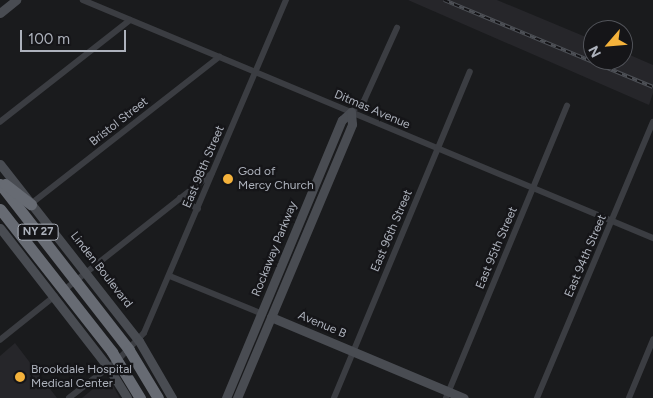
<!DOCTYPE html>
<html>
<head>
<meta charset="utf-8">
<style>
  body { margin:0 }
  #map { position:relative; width:653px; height:398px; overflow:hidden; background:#1a1b1d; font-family:Figtree,sans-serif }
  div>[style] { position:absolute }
  .built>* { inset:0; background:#26262a }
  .street>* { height:5.5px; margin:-2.75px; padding:0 2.75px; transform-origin:2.75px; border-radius:2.75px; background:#3b3d42 }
  .secondary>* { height:9px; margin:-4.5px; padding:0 4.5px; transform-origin:4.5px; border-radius:4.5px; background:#494c52 }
  .highway>* { height:11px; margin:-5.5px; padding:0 5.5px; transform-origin:5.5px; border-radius:5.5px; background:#676b73 }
  .rail>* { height:4px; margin-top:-2px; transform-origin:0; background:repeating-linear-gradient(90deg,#151518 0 5.5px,#4e5157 0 11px); box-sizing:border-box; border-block:1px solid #4e5157 }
  .dots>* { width:14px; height:14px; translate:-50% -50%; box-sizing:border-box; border:2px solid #151518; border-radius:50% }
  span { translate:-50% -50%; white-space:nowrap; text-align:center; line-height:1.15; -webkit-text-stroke:4.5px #151518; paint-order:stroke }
  .shield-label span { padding:1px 4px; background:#151518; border:1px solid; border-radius:4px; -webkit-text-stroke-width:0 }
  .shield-label { font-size:11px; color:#adb2bc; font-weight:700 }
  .street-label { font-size:12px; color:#adb2bc }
  .poi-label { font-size:12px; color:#adb2bc }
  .left { translate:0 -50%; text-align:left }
  .north { position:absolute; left:583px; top:20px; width:50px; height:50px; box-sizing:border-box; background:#151518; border:1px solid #52545a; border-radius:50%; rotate:243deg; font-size:14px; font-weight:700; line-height:20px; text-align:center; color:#adb2bc }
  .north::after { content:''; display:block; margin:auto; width:18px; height:22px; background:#f4b23b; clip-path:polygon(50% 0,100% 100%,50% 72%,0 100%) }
  .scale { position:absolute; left:20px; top:30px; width:106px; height:22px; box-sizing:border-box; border:2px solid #adb2bc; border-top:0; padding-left:6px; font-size:15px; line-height:18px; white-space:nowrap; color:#adb2bc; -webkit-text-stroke:4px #151518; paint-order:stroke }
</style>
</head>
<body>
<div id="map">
  <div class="built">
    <i style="clip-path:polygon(408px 0,497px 0,593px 40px,593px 60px,623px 60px,623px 52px,653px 65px,653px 93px,649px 105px)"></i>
    <i style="clip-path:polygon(15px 343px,57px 398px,0 398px,0 356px)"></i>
    <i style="clip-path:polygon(105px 379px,109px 379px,120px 398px,82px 398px)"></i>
  </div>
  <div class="street">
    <i style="left:83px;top:0;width:618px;rotate:22.66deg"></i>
    <i style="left:351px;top:112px;width:17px;rotate:-40deg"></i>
    <i style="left:364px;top:101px;width:80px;rotate:-65.7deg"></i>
    <i style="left:0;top:122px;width:165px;rotate:-38.1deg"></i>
    <i style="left:180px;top:198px;width:21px;rotate:31deg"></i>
    <i style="left:31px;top:204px;width:239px;rotate:-38deg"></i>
    <i style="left:170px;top:276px;width:100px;rotate:22.2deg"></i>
    <i style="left:63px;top:291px;width:189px;rotate:-38.3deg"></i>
    <i style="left:0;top:340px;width:70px;rotate:-38.7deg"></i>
    <i style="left:69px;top:398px;width:62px;rotate:-37.8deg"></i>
    <i style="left:118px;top:360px;width:37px;rotate:-46deg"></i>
    <i style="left:144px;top:333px;width:362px;rotate:-66.9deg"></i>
    <i style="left:334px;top:398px;width:353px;rotate:-67.4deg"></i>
    <i style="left:446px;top:398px;width:316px;rotate:-67.5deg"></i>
    <i style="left:537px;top:398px;width:299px;rotate:-67.2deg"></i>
    <i style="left:629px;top:398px;width:63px;rotate:-67.5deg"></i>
  </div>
  <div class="secondary">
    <i style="left:0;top:13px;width:21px;rotate:-39deg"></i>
    <i style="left:0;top:164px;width:225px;rotate:51.9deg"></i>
    <i style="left:139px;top:341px;width:66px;rotate:59.9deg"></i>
    <i style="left:0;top:228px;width:176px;rotate:52.2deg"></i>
    <i style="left:108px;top:367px;width:36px;rotate:58deg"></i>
    <i style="left:271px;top:317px;width:209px;rotate:22.8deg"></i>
    <i style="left:226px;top:398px;width:301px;rotate:-67.4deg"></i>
    <i style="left:342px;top:120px;width:12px;rotate:-42deg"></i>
    <i style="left:237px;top:398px;width:297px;rotate:-67.2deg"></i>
    <i style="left:352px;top:124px;width:12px;rotate:-95deg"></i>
  </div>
  <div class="highway">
    <i style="left:0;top:184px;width:210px;rotate:52.1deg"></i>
    <i style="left:129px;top:350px;width:56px;rotate:58.9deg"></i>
    <i style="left:5px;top:184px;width:33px;rotate:38deg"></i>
    <i style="left:0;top:209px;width:182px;rotate:51.9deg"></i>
    <i style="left:112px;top:352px;width:54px;rotate:58.7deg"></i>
  </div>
  <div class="rail">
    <i style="left:444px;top:0;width:226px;rotate:22.6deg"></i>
  </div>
  <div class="dots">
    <i style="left:228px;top:179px;background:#f4b23b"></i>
    <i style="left:20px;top:377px;background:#f4b23b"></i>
  </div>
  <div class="shield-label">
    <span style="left:38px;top:232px">NY 27</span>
  </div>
  <div class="street-label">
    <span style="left:372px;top:110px;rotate:23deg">Ditmas Avenue</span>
    <span style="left:119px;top:122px;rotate:-38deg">Bristol Street</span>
    <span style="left:204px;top:167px;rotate:-67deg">East 98th Street</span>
    <span style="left:392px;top:231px;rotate:-67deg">East 96th Street</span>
    <span style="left:497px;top:248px;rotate:-67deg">East 95th Street</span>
    <span style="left:275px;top:249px;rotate:-68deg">Rockaway Parkway</span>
    <span style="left:586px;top:256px;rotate:-67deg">East 94th Street</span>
    <span style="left:101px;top:270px;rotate:52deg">Linden Boulevard</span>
    <span style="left:322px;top:325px;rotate:23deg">Avenue B</span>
  </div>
  <div class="poi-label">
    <span class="left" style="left:238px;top:179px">God of<br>Mercy Church</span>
    <span class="left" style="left:31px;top:377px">Brookdale Hospital<br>Medical Center</span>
  </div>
  <div class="north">N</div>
  <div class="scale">100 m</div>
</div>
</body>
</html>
